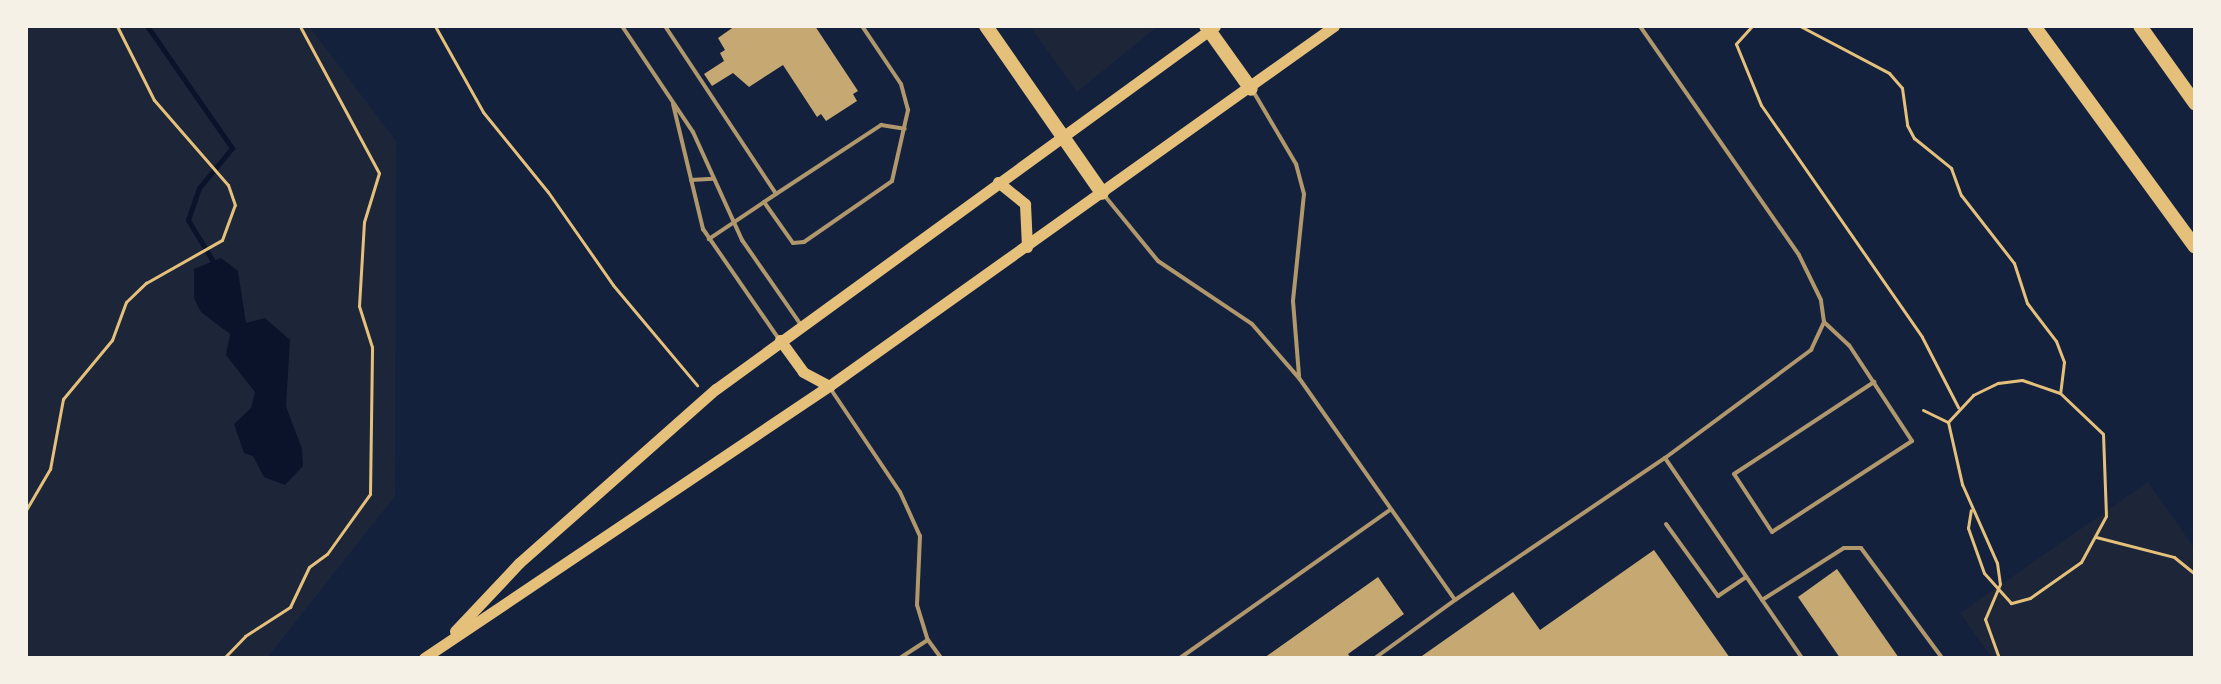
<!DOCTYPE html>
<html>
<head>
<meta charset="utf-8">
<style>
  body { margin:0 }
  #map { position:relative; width:2221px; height:684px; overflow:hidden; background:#14213d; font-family:"IBM Plex Serif",serif }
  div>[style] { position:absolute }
  .green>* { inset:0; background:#1d2539 }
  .water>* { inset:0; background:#0b132b }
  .stream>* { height:5px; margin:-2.5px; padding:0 2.5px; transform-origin:2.5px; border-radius:2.5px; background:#0b132b }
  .building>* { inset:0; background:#c6a872 }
  .path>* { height:3px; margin:-1.5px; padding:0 1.5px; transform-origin:1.5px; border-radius:1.5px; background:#e5c07b }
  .service>* { height:4px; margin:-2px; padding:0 2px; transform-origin:2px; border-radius:2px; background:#b1986c }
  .secondary>* { height:11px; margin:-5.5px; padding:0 5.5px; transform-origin:5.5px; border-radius:5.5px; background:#e5c07b }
  .motorway>* { height:14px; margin:-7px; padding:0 7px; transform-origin:7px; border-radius:7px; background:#e5c07b }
  span { translate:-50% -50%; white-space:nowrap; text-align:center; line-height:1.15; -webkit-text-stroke:8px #f6f1e7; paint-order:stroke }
  .frame { position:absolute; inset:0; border:28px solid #f6f1e7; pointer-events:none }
</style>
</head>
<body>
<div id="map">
  <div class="green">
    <i style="clip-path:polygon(26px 26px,309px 26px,396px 141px,395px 496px,267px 658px,26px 658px)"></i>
    <i style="clip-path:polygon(1030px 26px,1158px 26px,1077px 92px)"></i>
    <i style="clip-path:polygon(2148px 482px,2195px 549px,2195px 658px,1992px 658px,1960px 613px)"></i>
  </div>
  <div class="water">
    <i style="clip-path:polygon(221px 258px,238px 271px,246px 323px,265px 318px,290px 340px,286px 406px,302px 449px,303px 466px,285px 485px,264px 477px,253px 456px,244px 453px,234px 424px,251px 408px,255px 392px,226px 355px,230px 334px,201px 312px,194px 298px,194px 269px)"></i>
  </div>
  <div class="stream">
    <i style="left:147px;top:26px;width:149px;rotate:55.1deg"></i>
    <i style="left:232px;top:148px;width:52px;rotate:129.5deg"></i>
    <i style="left:199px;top:188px;width:34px;rotate:109deg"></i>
    <i style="left:188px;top:220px;width:50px;rotate:58.8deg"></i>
  </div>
  <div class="building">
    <i style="clip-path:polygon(735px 26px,815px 26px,858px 91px,853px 94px,857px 101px,826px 121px,821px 114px,817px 117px,783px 65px,749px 87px,733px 73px,712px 86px,704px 74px,724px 61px,720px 53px,725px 50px,718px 38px)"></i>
    <i style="clip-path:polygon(1654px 550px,1730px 658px,1419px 658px,1513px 592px,1540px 630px)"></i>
    <i style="clip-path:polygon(1837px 569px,1899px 658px,1840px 658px,1798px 597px)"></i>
    <i style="clip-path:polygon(1378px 577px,1404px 614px,1348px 654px,1351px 658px,1264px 658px)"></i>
  </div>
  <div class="path">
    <i style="left:435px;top:26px;width:98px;rotate:60.8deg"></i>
    <i style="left:483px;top:112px;width:103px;rotate:50.9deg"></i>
    <i style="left:548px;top:192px;width:113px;rotate:55deg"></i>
    <i style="left:613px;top:285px;width:131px;rotate:50deg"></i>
    <i style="left:1752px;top:26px;width:24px;rotate:132deg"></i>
    <i style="left:1736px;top:44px;width:66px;rotate:67.7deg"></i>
    <i style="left:1761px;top:105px;width:282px;rotate:55.2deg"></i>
    <i style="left:1922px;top:337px;width:79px;rotate:62.8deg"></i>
    <i style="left:1800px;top:26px;width:101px;rotate:27.8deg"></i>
    <i style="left:1889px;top:73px;width:20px;rotate:49deg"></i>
    <i style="left:1902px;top:88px;width:37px;rotate:82deg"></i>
    <i style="left:1907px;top:125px;width:15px;rotate:62deg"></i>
    <i style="left:1914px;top:138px;width:48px;rotate:39deg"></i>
    <i style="left:1951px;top:168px;width:29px;rotate:70deg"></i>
    <i style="left:1961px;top:195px;width:86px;rotate:52.1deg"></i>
    <i style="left:2014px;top:263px;width:42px;rotate:72deg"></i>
    <i style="left:2027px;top:303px;width:48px;rotate:52.7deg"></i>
    <i style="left:2056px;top:341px;width:22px;rotate:69deg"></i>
    <i style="left:2064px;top:362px;width:31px;rotate:97deg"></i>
    <i style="left:1923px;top:410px;width:28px;rotate:26deg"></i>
    <i style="left:1948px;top:422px;width:64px;rotate:77.3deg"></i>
    <i style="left:1962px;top:484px;width:86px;rotate:66.1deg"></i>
    <i style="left:1997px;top:563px;width:21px;rotate:82deg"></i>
    <i style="left:2000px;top:584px;width:38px;rotate:113deg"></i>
    <i style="left:1985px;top:619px;width:41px;rotate:70.3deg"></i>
    <i style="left:1948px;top:422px;width:37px;rotate:-47deg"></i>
    <i style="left:1973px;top:395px;width:28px;rotate:-26deg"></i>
    <i style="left:1998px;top:383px;width:24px;rotate:-7deg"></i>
    <i style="left:2022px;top:380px;width:40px;rotate:18.9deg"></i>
    <i style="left:2060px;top:393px;width:59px;rotate:43.6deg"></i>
    <i style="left:2103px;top:434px;width:82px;rotate:87.9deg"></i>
    <i style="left:2106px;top:516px;width:52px;rotate:118.5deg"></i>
    <i style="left:2081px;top:562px;width:62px;rotate:144.8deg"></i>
    <i style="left:2030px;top:598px;width:20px;rotate:165deg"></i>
    <i style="left:2011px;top:603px;width:40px;rotate:-132deg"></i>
    <i style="left:1984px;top:573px;width:48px;rotate:-109.6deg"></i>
    <i style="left:1968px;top:528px;width:18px;rotate:-81deg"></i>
    <i style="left:26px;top:510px;width:48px;rotate:-59.7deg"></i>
    <i style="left:50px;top:469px;width:71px;rotate:-79.5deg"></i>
    <i style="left:63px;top:399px;width:77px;rotate:-50.3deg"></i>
    <i style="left:112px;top:340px;width:40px;rotate:-69.8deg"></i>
    <i style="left:126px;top:302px;width:28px;rotate:-44deg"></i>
    <i style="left:146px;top:283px;width:87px;rotate:-29.5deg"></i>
    <i style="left:222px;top:240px;width:37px;rotate:-70deg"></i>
    <i style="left:235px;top:205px;width:21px;rotate:-109deg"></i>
    <i style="left:228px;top:185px;width:113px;rotate:-131deg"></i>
    <i style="left:154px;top:100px;width:83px;rotate:-116.6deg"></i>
    <i style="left:2096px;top:537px;width:81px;rotate:14.4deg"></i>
    <i style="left:2174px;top:557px;width:27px;rotate:39deg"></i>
    <i style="left:224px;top:658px;width:30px;rotate:-46deg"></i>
    <i style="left:245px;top:636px;width:54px;rotate:-32.8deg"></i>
    <i style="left:290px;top:607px;width:44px;rotate:-64.6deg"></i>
    <i style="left:309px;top:567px;width:22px;rotate:-36deg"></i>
    <i style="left:327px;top:554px;width:74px;rotate:-54.4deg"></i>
    <i style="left:370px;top:494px;width:147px;rotate:-89.2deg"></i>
    <i style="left:372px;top:347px;width:43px;rotate:-107.6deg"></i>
    <i style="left:359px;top:306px;width:84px;rotate:-86.6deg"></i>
    <i style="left:364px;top:222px;width:51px;rotate:-73deg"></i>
    <i style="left:379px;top:173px;width:167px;rotate:-118.3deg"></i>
  </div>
  <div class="service">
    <i style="left:622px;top:26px;width:128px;rotate:56.2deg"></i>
    <i style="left:693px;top:132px;width:119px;rotate:65.6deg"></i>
    <i style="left:742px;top:240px;width:103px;rotate:55.2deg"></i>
    <i style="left:665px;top:26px;width:201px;rotate:56.5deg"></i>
    <i style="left:776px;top:194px;width:81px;rotate:146.1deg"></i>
    <i style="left:1253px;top:91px;width:85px;rotate:59.5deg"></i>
    <i style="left:1296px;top:164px;width:31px;rotate:75deg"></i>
    <i style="left:1304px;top:194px;width:108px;rotate:95.9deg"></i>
    <i style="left:1293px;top:301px;width:75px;rotate:85.4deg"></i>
    <i style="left:673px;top:104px;width:129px;rotate:76.5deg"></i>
    <i style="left:703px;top:229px;width:134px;rotate:55.4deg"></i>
    <i style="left:691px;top:180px;width:22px;rotate:-3deg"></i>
    <i style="left:776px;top:194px;width:126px;rotate:-33.3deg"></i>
    <i style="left:881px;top:125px;width:24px;rotate:9deg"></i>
    <i style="left:1104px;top:195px;width:85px;rotate:50.7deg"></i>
    <i style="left:1158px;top:261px;width:113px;rotate:33.8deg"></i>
    <i style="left:1252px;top:324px;width:72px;rotate:49deg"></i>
    <i style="left:1299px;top:378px;width:271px;rotate:54.9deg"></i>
    <i style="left:1455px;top:600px;width:254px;rotate:-34.1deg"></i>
    <i style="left:1665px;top:458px;width:182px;rotate:-36.5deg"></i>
    <i style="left:1811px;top:350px;width:31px;rotate:-65deg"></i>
    <i style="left:1824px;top:322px;width:22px;rotate:-98deg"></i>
    <i style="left:1821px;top:300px;width:50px;rotate:-116.1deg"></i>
    <i style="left:1799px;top:255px;width:279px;rotate:-124.8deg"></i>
    <i style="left:764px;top:202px;width:50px;rotate:54.7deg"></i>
    <i style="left:793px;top:243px;width:11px;rotate:-5deg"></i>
    <i style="left:804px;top:242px;width:107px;rotate:-34.7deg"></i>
    <i style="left:892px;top:181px;width:73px;rotate:-77.3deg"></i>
    <i style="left:908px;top:110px;width:27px;rotate:-105deg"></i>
    <i style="left:901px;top:84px;width:70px;rotate:-123.9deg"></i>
    <i style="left:1824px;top:322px;width:34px;rotate:43deg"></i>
    <i style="left:1849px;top:345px;width:115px;rotate:56.7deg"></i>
    <i style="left:1912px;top:441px;width:167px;rotate:147deg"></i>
    <i style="left:1772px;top:532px;width:69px;rotate:-123.2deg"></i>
    <i style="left:1734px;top:474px;width:168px;rotate:-33.3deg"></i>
    <i style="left:830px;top:388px;width:125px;rotate:56.1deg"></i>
    <i style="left:900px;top:492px;width:48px;rotate:65.6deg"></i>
    <i style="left:920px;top:536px;width:69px;rotate:92.5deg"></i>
    <i style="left:917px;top:605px;width:37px;rotate:73deg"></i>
    <i style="left:928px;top:640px;width:22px;rotate:54deg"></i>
    <i style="left:1665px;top:458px;width:242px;rotate:55.6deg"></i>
    <i style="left:1666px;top:524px;width:89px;rotate:54.2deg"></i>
    <i style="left:1718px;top:596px;width:34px;rotate:-34deg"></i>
    <i style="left:1762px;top:600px;width:97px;rotate:-32.4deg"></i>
    <i style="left:1844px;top:548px;width:17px"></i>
    <i style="left:1861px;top:548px;width:137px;rotate:53.6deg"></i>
    <i style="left:900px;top:658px;width:33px;rotate:-33deg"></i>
    <i style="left:1180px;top:658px;width:257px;rotate:-35.2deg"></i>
    <i style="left:1375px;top:658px;width:99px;rotate:-35.9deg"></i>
  </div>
  <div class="secondary">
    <i style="left:998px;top:182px;width:35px;rotate:39deg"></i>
    <i style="left:1025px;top:204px;width:43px;rotate:87.3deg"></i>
    <i style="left:780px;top:340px;width:39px;rotate:54deg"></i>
    <i style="left:803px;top:372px;width:30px;rotate:28deg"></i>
    <i style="left:455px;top:631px;width:93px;rotate:-46.7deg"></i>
    <i style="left:519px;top:563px;width:263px;rotate:-41.5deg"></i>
    <i style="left:716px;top:389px;width:617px;rotate:-36.03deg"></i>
    <i style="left:424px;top:658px;width:488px;rotate:-33.9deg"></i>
    <i style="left:829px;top:386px;width:620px;rotate:-35.48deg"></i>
  </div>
  <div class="motorway">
    <i style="left:986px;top:26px;width:203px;rotate:55.2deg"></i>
    <i style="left:1206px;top:26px;width:77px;rotate:54.5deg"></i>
    <i style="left:2034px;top:26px;width:273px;rotate:53.9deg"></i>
    <i style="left:2140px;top:26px;width:95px;rotate:54.5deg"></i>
  </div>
  <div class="frame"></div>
</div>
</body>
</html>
